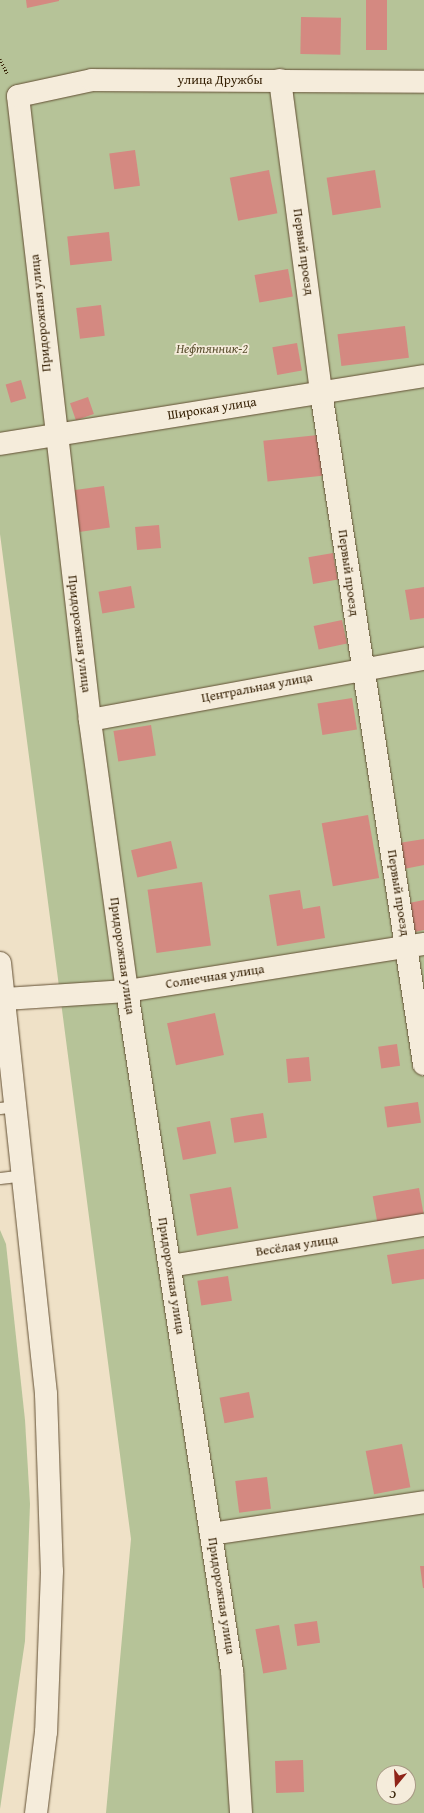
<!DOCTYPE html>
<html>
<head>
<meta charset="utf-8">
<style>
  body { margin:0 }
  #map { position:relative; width:424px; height:1813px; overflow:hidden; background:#efe1c7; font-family:"Gentium Book Plus",serif }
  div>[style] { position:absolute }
  .green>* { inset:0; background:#b6c398 }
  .building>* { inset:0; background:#d48981; transform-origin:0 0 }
  .path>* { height:2.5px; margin-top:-1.25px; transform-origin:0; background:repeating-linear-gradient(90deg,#341f03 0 1px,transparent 0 3px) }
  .roads { filter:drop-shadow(0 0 1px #635034) drop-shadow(0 0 1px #635034) }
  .service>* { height:11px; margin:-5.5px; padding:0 5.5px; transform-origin:5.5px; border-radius:5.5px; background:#f5ecdb }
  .minor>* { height:22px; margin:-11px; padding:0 11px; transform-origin:11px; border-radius:11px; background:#f5ecdb }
  .tertiary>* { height:22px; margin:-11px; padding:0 11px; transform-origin:11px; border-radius:11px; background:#f5ecdb }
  span { translate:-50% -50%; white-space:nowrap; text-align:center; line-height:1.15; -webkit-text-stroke:3.5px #f5ecdb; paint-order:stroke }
  .street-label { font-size:13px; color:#341f03 }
  .park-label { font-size:13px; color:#5b5030; font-style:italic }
  .north { position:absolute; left:376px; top:1765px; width:40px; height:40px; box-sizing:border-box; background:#f5ecdb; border:1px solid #a89a85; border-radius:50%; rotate:198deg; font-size:11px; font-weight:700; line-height:16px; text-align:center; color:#341f03 }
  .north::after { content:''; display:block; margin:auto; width:14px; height:18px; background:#8f2418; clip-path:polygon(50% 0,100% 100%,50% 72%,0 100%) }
</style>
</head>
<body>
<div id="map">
  <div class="green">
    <i style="clip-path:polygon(evenodd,0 0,424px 0,424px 1813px,106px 1813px,131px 1539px,0 534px,0 0,384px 1773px,408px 1773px,408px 1797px,384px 1797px,384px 1773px)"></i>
    <i style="clip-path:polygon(0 1230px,6px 1244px,25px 1420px,30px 1504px,25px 1641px,0 1809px)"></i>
  </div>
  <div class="building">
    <i style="clip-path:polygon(26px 0,59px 0,59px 1px,27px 8px)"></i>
    <i style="left:366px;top:0;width:21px;height:50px"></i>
    <i style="left:301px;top:17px;width:40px;height:37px;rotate:1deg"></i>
    <i style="left:135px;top:150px;width:36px;height:26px;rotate:82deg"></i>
    <i style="left:269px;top:170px;width:44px;height:40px;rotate:79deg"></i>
    <i style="left:375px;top:170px;width:38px;height:49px;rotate:81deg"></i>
    <i style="left:109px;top:232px;width:29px;height:42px;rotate:84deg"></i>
    <i style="left:288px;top:269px;width:28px;height:34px;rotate:80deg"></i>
    <i style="left:101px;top:305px;width:31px;height:25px;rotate:83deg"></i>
    <i style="left:405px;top:326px;width:32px;height:68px;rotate:83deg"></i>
    <i style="left:297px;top:343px;width:28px;height:25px;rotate:80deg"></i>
    <i style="left:21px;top:380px;width:19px;height:16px;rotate:74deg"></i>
    <i style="left:88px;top:397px;width:18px;height:19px;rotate:71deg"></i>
    <i style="left:318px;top:435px;width:41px;height:55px;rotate:84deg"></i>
    <i style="left:104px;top:486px;width:42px;height:31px;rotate:82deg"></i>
    <i style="left:159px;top:525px;width:23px;height:24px;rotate:85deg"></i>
    <i style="left:333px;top:553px;width:27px;height:25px;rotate:80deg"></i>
    <i style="left:131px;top:586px;width:22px;height:33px;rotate:80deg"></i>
    <i style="clip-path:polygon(424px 587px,424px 618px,410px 620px,405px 590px)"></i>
    <i style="left:342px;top:620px;width:24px;height:29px;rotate:78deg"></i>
    <i style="left:352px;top:698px;width:32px;height:35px;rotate:81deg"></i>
    <i style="left:151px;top:725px;width:31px;height:38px;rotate:81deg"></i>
    <i style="left:368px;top:815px;width:64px;height:47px;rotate:80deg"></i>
    <i style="clip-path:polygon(424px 839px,424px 865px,404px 869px,399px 843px)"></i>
    <i style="left:171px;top:841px;width:28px;height:41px;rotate:77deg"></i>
    <i style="left:202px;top:882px;width:64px;height:55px;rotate:82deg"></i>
    <i style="clip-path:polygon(300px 890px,303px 909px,320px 906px,325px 938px,277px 946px,269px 895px)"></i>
    <i style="clip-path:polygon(424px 900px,424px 930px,415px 932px,409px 903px)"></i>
    <i style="left:215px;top:1013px;width:43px;height:49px;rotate:78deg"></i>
    <i style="left:397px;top:1044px;width:22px;height:19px;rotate:82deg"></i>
    <i style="left:309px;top:1057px;width:24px;height:23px;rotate:85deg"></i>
    <i style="left:418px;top:1102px;width:21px;height:34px;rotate:82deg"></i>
    <i style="left:263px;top:1113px;width:25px;height:33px;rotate:81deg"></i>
    <i style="left:210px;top:1121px;width:33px;height:34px;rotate:79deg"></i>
    <i style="left:231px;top:1187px;width:42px;height:42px;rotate:80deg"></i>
    <i style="left:419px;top:1188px;width:27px;height:47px;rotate:80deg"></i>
    <i style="clip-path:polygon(424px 1249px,424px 1279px,392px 1284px,387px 1255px)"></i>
    <i style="left:228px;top:1276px;width:25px;height:31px;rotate:81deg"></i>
    <i style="left:249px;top:1392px;width:26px;height:30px;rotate:79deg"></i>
    <i style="left:402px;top:1444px;width:44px;height:37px;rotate:79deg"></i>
    <i style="left:267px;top:1477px;width:32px;height:32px;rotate:83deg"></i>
    <i style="clip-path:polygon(420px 1566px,424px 1566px,424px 1588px,423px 1588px)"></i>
    <i style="left:317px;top:1621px;width:22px;height:23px;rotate:82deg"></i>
    <i style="left:279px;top:1625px;width:45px;height:24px;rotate:80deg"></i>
    <i style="left:303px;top:1760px;width:32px;height:28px;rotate:88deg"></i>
  </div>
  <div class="path">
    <i style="left:0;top:59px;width:16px;rotate:63deg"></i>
  </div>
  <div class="roads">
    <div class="service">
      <i style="left:0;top:1108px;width:16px;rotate:-7deg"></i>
      <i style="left:0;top:1178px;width:23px;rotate:-7deg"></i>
    </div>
    <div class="minor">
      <i style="left:280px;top:80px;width:315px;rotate:82.5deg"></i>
      <i style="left:321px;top:392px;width:680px;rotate:81.29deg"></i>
      <i style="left:0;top:444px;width:429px;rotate:-9.1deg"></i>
      <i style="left:90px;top:720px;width:340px;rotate:-10.4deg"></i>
      <i style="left:5px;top:999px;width:122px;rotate:-3.8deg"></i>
      <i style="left:127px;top:991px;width:301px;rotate:-9deg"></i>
      <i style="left:170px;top:1266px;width:257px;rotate:-9.2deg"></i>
      <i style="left:211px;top:1534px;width:215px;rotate:-8.5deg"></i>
      <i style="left:241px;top:1813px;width:142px;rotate:-93.6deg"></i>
      <i style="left:232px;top:1671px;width:688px;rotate:-98.78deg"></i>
      <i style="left:127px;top:991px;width:274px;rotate:-97.8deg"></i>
      <i style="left:90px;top:720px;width:628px;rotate:-96.58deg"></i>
      <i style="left:18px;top:96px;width:76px;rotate:-12.2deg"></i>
      <i style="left:92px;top:80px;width:332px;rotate:0.3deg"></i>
    </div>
    <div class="tertiary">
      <i style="left:0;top:963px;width:433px;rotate:83.9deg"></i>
      <i style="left:46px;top:1394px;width:177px;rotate:88.1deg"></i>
      <i style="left:52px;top:1571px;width:161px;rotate:92.1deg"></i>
      <i style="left:46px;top:1732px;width:82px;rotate:97deg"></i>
    </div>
  </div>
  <div class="street-label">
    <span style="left:220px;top:80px">улица Дружбы</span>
    <span style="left:303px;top:252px;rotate:82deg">Первый проезд</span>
    <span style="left:41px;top:313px;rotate:-96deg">Придорожная улица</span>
    <span style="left:212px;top:409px;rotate:-9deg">Широкая улица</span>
    <span style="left:348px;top:573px;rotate:82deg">Первый проезд</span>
    <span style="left:79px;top:634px;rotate:83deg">Придорожная улица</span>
    <span style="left:257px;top:688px;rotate:-11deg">Центральная улица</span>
    <span style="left:398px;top:893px;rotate:81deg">Первый проезд</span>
    <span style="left:122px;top:956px;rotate:82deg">Придорожная улица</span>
    <span style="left:215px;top:977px;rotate:-9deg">Солнечная улица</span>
    <span style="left:297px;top:1246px;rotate:-9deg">Весёлая улица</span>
    <span style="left:171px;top:1276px;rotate:81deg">Придорожная улица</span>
    <span style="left:221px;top:1596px;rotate:81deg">Придорожная улица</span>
  </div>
  <div class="park-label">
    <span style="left:212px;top:349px">Нефтянник-2</span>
  </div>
  <div class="north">С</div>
</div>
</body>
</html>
